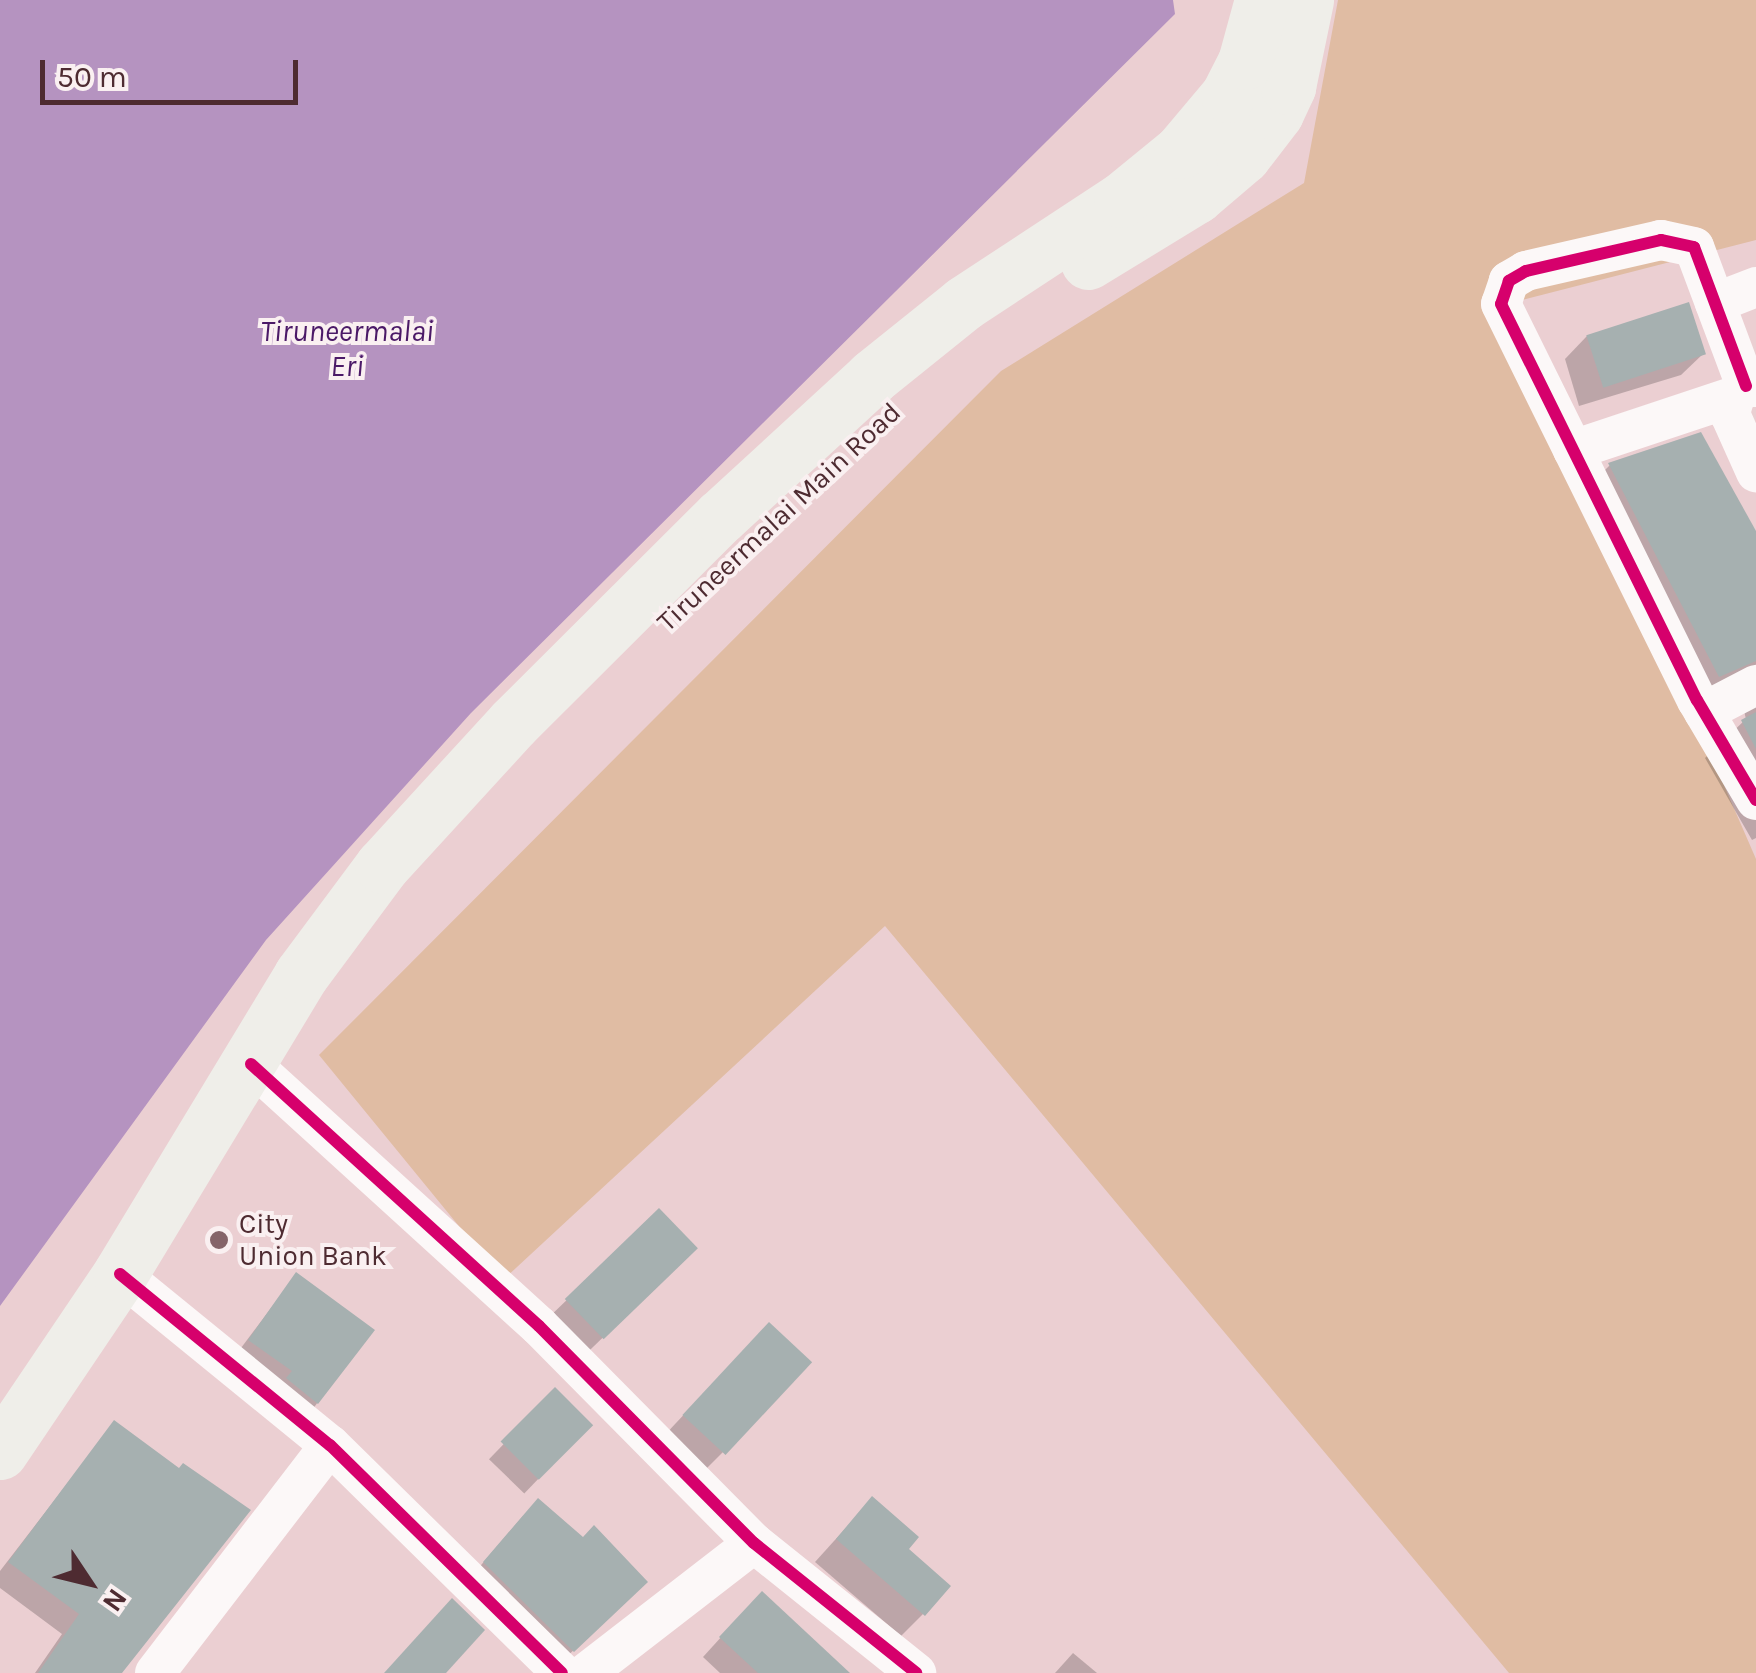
<!DOCTYPE html>
<html>
<head>
<meta charset="utf-8">
<style>
  body { margin:0 }
  #map { position:relative; width:1756px; height:1673px; overflow:hidden; background:#ebcfd2; font-family:Karla,sans-serif }
  div>[style] { position:absolute }
  .green>* { inset:0; background:#e0bca3 }
  .water>* { inset:0; background:#b593c0 }
  .shadow>* { inset:0; background:#0003; transform-origin:0 0 }
  .building>* { inset:0; background:#a6b0b0; transform-origin:0 0 }
  .minor>* { height:40px; margin:-20px; padding:0 20px; transform-origin:20px; border-radius:20px; background:#fcf8f8 }
  .secondary>* { height:55px; margin:-27.5px; padding:0 27.5px; transform-origin:27.5px; border-radius:27.5px; background:#efeee9 }
  .cycleway>* { height:12px; margin:-6px; padding:0 6px; transform-origin:6px; border-radius:6px; background:#d6006c }
  .dots>* { width:28px; height:28px; translate:-50% -50%; box-sizing:border-box; border:5px solid #faf0f1; border-radius:50% }
  span { translate:-50% -50%; white-space:nowrap; text-align:center; line-height:1.15; -webkit-text-stroke:8px #faf0f1; paint-order:stroke }
  .street-label { font-size:28px; color:#4e2b31 }
  .poi-label { font-size:28px; color:#4e2b31 }
  .left { translate:0 -50%; text-align:left }
  .water-label { font-size:30px; color:#4b1967; font-style:italic }
  .north { position:absolute; left:40px; top:1533px; width:100px; height:100px; -webkit-text-stroke:8px #faf0f1; paint-order:stroke; rotate:125deg; font-size:28px; font-weight:700; line-height:40px; text-align:center; color:#4e2b31 }
  .north::after { content:''; display:block; margin:auto; width:35px; height:45px; background:#4e2b31; clip-path:polygon(50% 0,100% 100%,50% 72%,0 100%) }
  .scale { position:absolute; left:40px; top:60px; width:258px; height:45px; box-sizing:border-box; border:5px solid #4e2b31; border-top:0; padding-left:12px; font-size:30px; line-height:35px; white-space:nowrap; color:#4e2b31; -webkit-text-stroke:8px #faf0f1; paint-order:stroke }
</style>
</head>
<body>
<div id="map">
  <div class="green">
    <i style="clip-path:polygon(1338px 0,1756px 0,1756px 240px,1514px 302px,1756px 859px,1756px 1673px,1509px 1673px,885px 926px,503px 1280px,319px 1055px,1001px 371px,1304px 183px)"></i>
  </div>
  <div class="water">
    <i style="clip-path:polygon(0 0,1173px 0,1175px 14px,471px 713px,266px 940px,0 1306px)"></i>
  </div>
  <div class="shadow">
    <i style="clip-path:polygon(1587px 336px,1704px 353px,1681px 375px,1579px 406px,1565px 359px)"></i>
    <i style="clip-path:polygon(1610px 465px,1756px 536px,1756px 838px,1752px 840px,1705px 758px,1746px 719px,1743px 707px,1684px 710px,1576px 499px)"></i>
    <i style="left:659px;top:1211px;width:52px;height:161px;rotate:46deg"></i>
    <i style="left:296px;top:1275px;width:94px;height:101px;rotate:37deg"></i>
    <i style="clip-path:polygon(747px 1347px,723px 1452px,701px 1474px,662px 1438px)"></i>
    <i style="left:555px;top:1391px;width:49px;height:95px;rotate:44deg"></i>
    <i style="clip-path:polygon(114px 1423px,120px 1673px,35px 1673px,62px 1634px,0 1588px,0 1571px)"></i>
    <i style="clip-path:polygon(872px 1499px,905px 1550px,923px 1614px,901px 1636px,815px 1562px)"></i>
    <i style="clip-path:polygon(523px 1516px,583px 1540px,645px 1582px,558px 1665px,470px 1578px)"></i>
    <i style="clip-path:polygon(743px 1613px,845px 1673px,720px 1673px,703px 1657px)"></i>
    <i style="clip-path:polygon(1073px 1653px,1097px 1673px,1055px 1673px)"></i>
  </div>
  <div class="building">
    <i style="left:1689px;top:302px;width:55px;height:108px;rotate:72deg"></i>
    <i style="clip-path:polygon(1701px 432px,1756px 531px,1756px 661px,1719px 677px,1608px 463px)"></i>
    <i style="clip-path:polygon(1756px 712px,1756px 749px,1741px 720px)"></i>
    <i style="left:659px;top:1208px;width:56px;height:131px;rotate:46deg"></i>
    <i style="clip-path:polygon(296px 1272px,375px 1330px,318px 1404px,286px 1378px,292px 1371px,248px 1340px)"></i>
    <i style="left:769px;top:1322px;width:59px;height:127px;rotate:43deg"></i>
    <i style="left:555px;top:1387px;width:54px;height:77px;rotate:45deg"></i>
    <i style="clip-path:polygon(114px 1420px,179px 1468px,183px 1463px,251px 1510px,122px 1673px,38px 1673px,79px 1614px,8px 1562px)"></i>
    <i style="clip-path:polygon(872px 1496px,919px 1537px,909px 1549px,951px 1586px,925px 1616px,836px 1539px)"></i>
    <i style="clip-path:polygon(538px 1498px,583px 1537px,594px 1525px,648px 1582px,574px 1652px,483px 1562px)"></i>
    <i style="clip-path:polygon(762px 1591px,850px 1673px,758px 1673px,719px 1637px)"></i>
    <i style="clip-path:polygon(452px 1598px,485px 1630px,446px 1673px,384px 1673px)"></i>
  </div>
  <div class="minor">
    <i style="left:1715px;top:303px;width:44px;rotate:-21.3deg"></i>
    <i style="left:1746px;top:386px;width:148px;rotate:-110.5deg"></i>
    <i style="left:1694px;top:247px;width:34px;rotate:-168deg"></i>
    <i style="left:1661px;top:240px;width:139px;rotate:167.1deg"></i>
    <i style="left:1526px;top:271px;width:20px;rotate:150deg"></i>
    <i style="left:1509px;top:281px;width:24px;rotate:109deg"></i>
    <i style="left:1501px;top:304px;width:442px;rotate:63.7deg"></i>
    <i style="left:1697px;top:700px;width:116px;rotate:59.5deg"></i>
    <i style="left:1755px;top:387px;width:9px;rotate:-174deg"></i>
    <i style="left:1746px;top:386px;width:15px;rotate:138deg"></i>
    <i style="left:1735px;top:396px;width:19px;rotate:106deg"></i>
    <i style="left:1730px;top:414px;width:64px;rotate:65.9deg"></i>
    <i style="left:1573px;top:450px;width:171px;rotate:-18.4deg"></i>
    <i style="left:1704px;top:712px;width:59px;rotate:-27.4deg"></i>
    <i style="left:251px;top:1064px;width:389px;rotate:42.3deg"></i>
    <i style="left:539px;top:1326px;width:305px;rotate:45.3deg"></i>
    <i style="left:754px;top:1543px;width:208px;rotate:38.7deg"></i>
    <i style="left:120px;top:1274px;width:271px;rotate:39.2deg"></i>
    <i style="left:330px;top:1445px;width:325px;rotate:44.5deg"></i>
    <i style="left:155px;top:1673px;width:287px;rotate:-52.5deg"></i>
    <i style="left:586px;top:1673px;width:212px;rotate:-37.7deg"></i>
  </div>
  <div class="secondary">
    <i style="left:1088px;top:262px;width:127px;rotate:-31.4deg"></i>
    <i style="left:1196px;top:196px;width:62px;rotate:-40.4deg"></i>
    <i style="left:1243px;top:156px;width:54px;rotate:-52.5deg"></i>
    <i style="left:1276px;top:113px;width:29px;rotate:-65deg"></i>
    <i style="left:1288px;top:87px;width:89px;rotate:-78.3deg"></i>
    <i style="left:0;top:1452px;width:215px;rotate:-56deg"></i>
    <i style="left:120px;top:1274px;width:350px;rotate:-58.8deg"></i>
    <i style="left:301px;top:975px;width:136px;rotate:-53.4deg"></i>
    <i style="left:382px;top:866px;width:194px;rotate:-47.5deg"></i>
    <i style="left:513px;top:723px;width:292px;rotate:-44.9deg"></i>
    <i style="left:720px;top:517px;width:207px;rotate:-42.6deg"></i>
    <i style="left:872px;top:377px;width:118px;rotate:-38.8deg"></i>
    <i style="left:964px;top:303px;width:188px;rotate:-33.3deg"></i>
    <i style="left:1121px;top:200px;width:77px;rotate:-39.2deg"></i>
    <i style="left:1181px;top:151px;width:73px;rotate:-50deg"></i>
    <i style="left:1228px;top:95px;width:37px;rotate:-63deg"></i>
    <i style="left:1245px;top:62px;width:64px;rotate:-74.7deg"></i>
  </div>
  <div class="cycleway">
    <i style="left:1746px;top:386px;width:148px;rotate:-110.5deg"></i>
    <i style="left:1694px;top:247px;width:34px;rotate:-168deg"></i>
    <i style="left:1661px;top:240px;width:139px;rotate:167.1deg"></i>
    <i style="left:1526px;top:271px;width:20px;rotate:150deg"></i>
    <i style="left:1509px;top:281px;width:24px;rotate:109deg"></i>
    <i style="left:1501px;top:304px;width:442px;rotate:63.7deg"></i>
    <i style="left:1697px;top:700px;width:116px;rotate:59.5deg"></i>
    <i style="left:251px;top:1064px;width:389px;rotate:42.3deg"></i>
    <i style="left:539px;top:1326px;width:305px;rotate:45.3deg"></i>
    <i style="left:754px;top:1543px;width:208px;rotate:38.7deg"></i>
    <i style="left:120px;top:1274px;width:271px;rotate:39.2deg"></i>
    <i style="left:330px;top:1445px;width:325px;rotate:44.5deg"></i>
  </div>
  <div class="dots">
    <i style="left:219px;top:1240px;background:#856469"></i>
  </div>
  <div class="street-label">
    <span style="left:779px;top:517px;rotate:-43deg">Tiruneermalai Main Road</span>
  </div>
  <div class="poi-label">
    <span class="left" style="left:239px;top:1240px">City<br>Union Bank</span>
  </div>
  <div class="water-label">
    <span style="left:347px;top:348px">Tiruneermalai<br>Eri</span>
  </div>
  <div class="north">N</div>
  <div class="scale">50 m</div>
</div>
</body>
</html>
